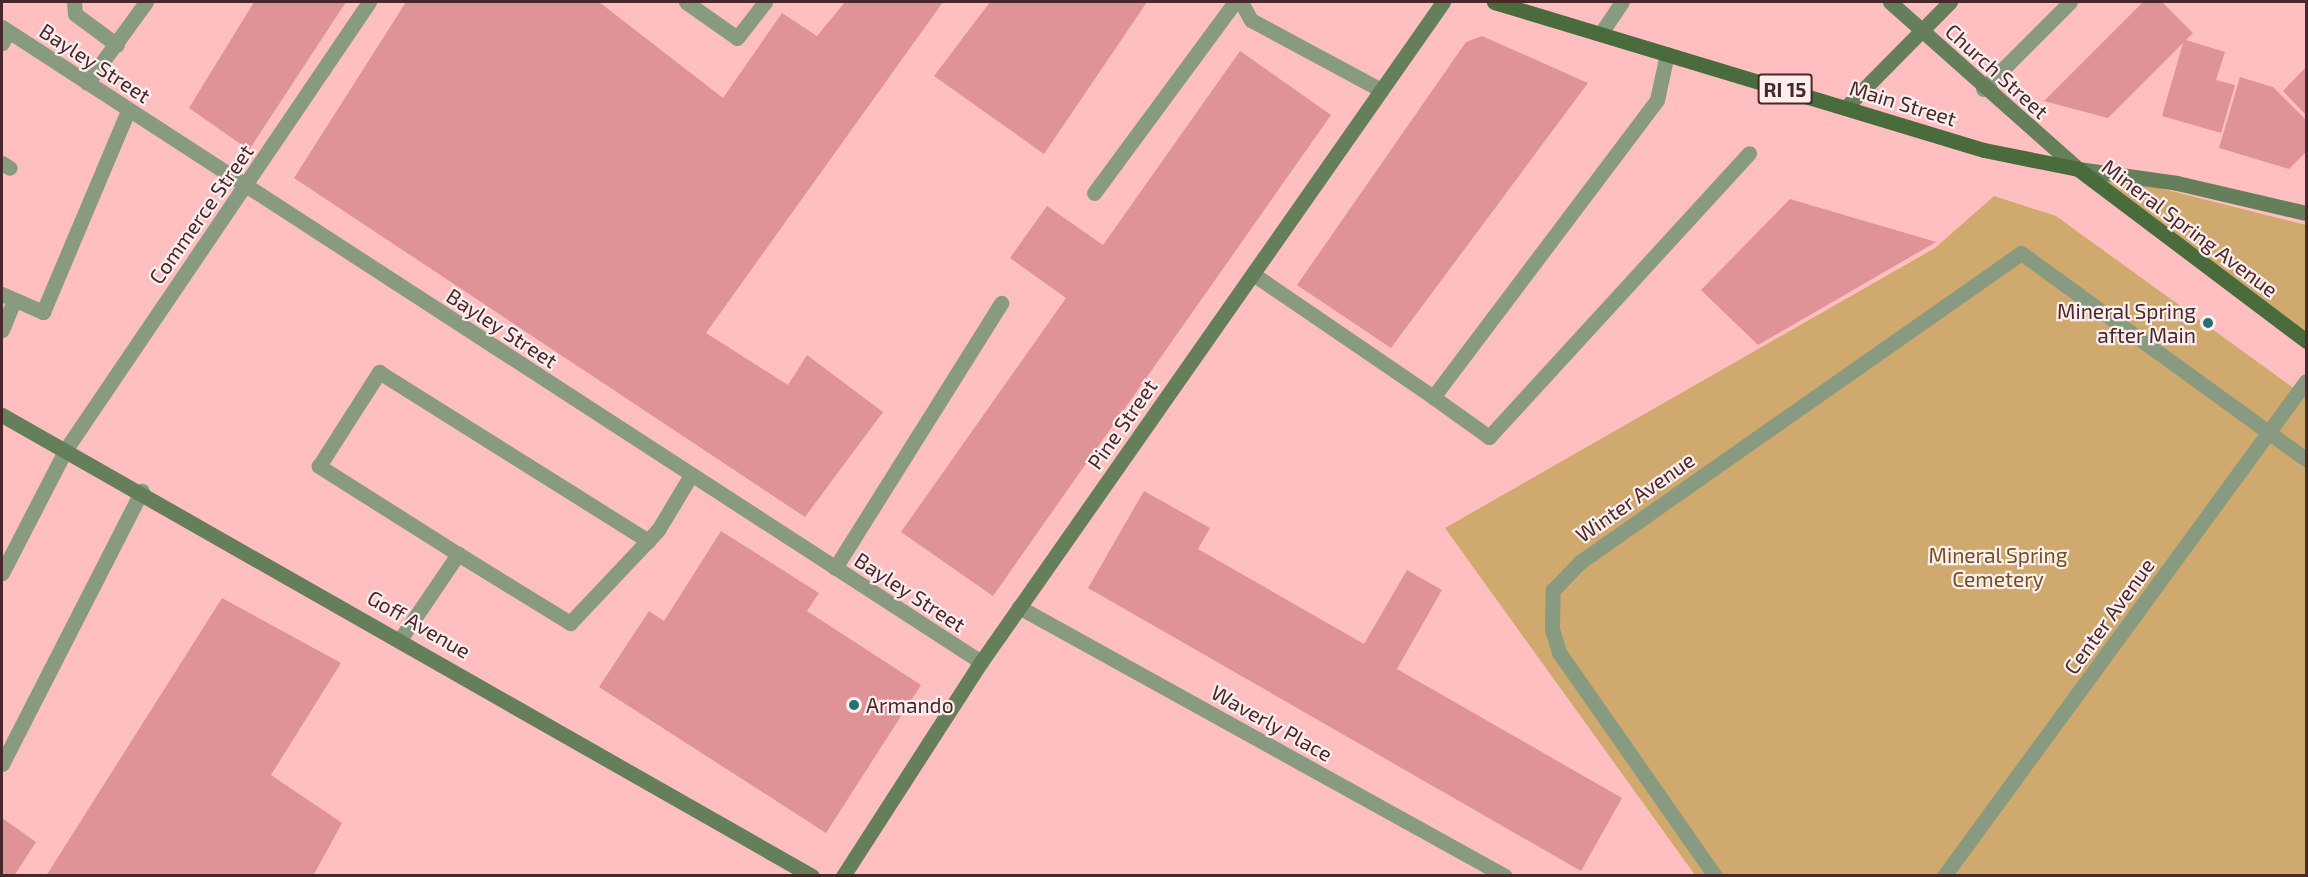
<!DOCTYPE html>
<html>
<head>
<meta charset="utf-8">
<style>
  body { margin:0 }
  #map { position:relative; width:2308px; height:877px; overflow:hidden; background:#ffbfc1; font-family:"Exo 2",sans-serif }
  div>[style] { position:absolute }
  .green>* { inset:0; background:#d0a96f }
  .building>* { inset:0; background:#e09396 }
  .service>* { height:15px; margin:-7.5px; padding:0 7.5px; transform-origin:7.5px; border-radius:7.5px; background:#889a80 }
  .minor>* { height:15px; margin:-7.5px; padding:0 7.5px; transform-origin:7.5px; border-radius:7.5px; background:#889a80 }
  .secondary>* { height:15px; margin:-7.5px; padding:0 7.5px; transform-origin:7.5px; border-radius:7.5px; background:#647f59 }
  .primary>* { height:15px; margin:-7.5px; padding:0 7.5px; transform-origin:7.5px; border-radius:7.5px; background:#4a6b3c }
  .dots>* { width:16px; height:16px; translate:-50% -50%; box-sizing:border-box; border:3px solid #fee; border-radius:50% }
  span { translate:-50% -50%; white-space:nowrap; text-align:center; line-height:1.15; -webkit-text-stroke:4.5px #fee; paint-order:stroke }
  .shield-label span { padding:2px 4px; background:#fee; border:2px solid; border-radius:4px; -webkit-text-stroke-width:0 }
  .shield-label { font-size:20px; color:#48292b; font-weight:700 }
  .street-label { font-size:21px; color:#48292b }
  .poi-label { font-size:21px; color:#48292b }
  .right { translate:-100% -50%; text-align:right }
  .left { translate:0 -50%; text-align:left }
  .park-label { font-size:21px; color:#6f5122 }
  .frame { position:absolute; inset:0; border:3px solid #48292b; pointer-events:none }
</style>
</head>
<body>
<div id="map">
  <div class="green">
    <i style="clip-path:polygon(2096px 172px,2306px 225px,2306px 343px,2108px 197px)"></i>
    <i style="clip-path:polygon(1994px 196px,2056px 216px,2306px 397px,2306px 875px,1695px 875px,1445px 528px,1935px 248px)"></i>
  </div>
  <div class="building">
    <i style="clip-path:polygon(254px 2px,346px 2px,249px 150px,189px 108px)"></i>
    <i style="clip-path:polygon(406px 2px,599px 2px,723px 98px,782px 13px,817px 36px,845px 2px,943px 2px,706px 333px,788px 385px,807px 355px,883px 412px,805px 517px,294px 178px)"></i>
    <i style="clip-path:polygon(990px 2px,1147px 2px,1044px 154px,934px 76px)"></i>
    <i style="clip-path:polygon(2143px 2px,2162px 2px,2193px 33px,2186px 40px,2225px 52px,2216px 80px,2235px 85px,2221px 133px,2162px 116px,2183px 43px,2108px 118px,2044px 101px)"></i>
    <i style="clip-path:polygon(1482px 36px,1588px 83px,1391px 348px,1297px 285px,1466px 42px)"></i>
    <i style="clip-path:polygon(1240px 51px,1331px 115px,993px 596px,901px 532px,1066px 298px,1010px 258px,1047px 206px,1103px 245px)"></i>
    <i style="clip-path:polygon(2306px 67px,2306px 115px,2283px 91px)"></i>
    <i style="clip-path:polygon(2240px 77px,2273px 87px,2306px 120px,2306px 152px,2289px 169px,2219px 148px)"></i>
    <i style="clip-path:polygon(1790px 199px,1936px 242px,1758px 345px,1701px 290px)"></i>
    <i style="clip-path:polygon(1144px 491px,1210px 528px,1198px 549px,1364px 644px,1407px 570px,1442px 590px,1397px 669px,1622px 798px,1581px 871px,1088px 588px)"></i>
    <i style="clip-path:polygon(721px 531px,819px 593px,807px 611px,921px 685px,826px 833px,599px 687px,649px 611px,664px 621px)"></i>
    <i style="clip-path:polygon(222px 598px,341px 663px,271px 775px,342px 823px,313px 876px,46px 876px)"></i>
    <i style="clip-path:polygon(2px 818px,36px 842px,14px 876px,2px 876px)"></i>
  </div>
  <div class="service">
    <i style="left:74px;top:2px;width:12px;rotate:85deg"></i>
    <i style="left:75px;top:14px;width:52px;rotate:36.4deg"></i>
    <i style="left:686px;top:2px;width:62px;rotate:35.2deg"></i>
    <i style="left:737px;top:38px;width:46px;rotate:-52.1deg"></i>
    <i style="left:1241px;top:2px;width:21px;rotate:61deg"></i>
    <i style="left:1251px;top:20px;width:148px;rotate:28.3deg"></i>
    <i style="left:1601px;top:33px;width:37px;rotate:-56deg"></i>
    <i style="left:2px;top:43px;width:13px;rotate:-61deg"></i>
    <i style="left:1667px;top:54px;width:47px;rotate:102.3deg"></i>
    <i style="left:1657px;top:100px;width:372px;rotate:127deg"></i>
    <i style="left:1433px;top:397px;width:69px;rotate:35.5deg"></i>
    <i style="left:1489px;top:437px;width:385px;rotate:-47.5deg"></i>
    <i style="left:87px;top:83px;width:100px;rotate:-53.9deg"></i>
    <i style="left:1983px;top:89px;width:123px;rotate:-45deg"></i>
    <i style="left:2px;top:163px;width:9px;rotate:32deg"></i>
    <i style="left:1094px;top:193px;width:237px;rotate:-53.6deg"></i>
    <i style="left:1253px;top:274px;width:218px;rotate:34.3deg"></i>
    <i style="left:2px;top:294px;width:45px;rotate:23.7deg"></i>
    <i style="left:43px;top:312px;width:218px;rotate:-67.1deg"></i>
    <i style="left:2px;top:330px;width:32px;rotate:-68deg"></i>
    <i style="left:458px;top:554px;width:165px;rotate:-147.7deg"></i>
    <i style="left:319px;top:466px;width:112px;rotate:-57.4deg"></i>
    <i style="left:379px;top:372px;width:318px;rotate:32.1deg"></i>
    <i style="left:835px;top:568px;width:313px;rotate:-57.9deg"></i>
    <i style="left:2px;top:573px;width:140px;rotate:-62.7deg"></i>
    <i style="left:401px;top:638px;width:102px;rotate:-55.8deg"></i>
    <i style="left:458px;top:554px;width:132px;rotate:31.6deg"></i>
    <i style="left:570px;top:623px;width:128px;rotate:-46.6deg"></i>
    <i style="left:658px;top:530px;width:64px;rotate:-59deg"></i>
    <i style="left:2px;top:764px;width:307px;rotate:-62.9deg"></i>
    <i style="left:1715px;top:876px;width:273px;rotate:-124.9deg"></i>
    <i style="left:1559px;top:652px;width:24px;rotate:-107deg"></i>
    <i style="left:1552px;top:629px;width:39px;rotate:-89deg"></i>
    <i style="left:1553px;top:590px;width:39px;rotate:-46deg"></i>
    <i style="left:1580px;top:562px;width:538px;rotate:-35.02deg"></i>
    <i style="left:2021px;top:253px;width:352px;rotate:35.9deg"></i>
    <i style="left:1944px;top:876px;width:613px;rotate:-53.82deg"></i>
  </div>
  <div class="minor">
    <i style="left:2px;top:27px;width:1167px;rotate:32.97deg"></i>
    <i style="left:66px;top:449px;width:540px;rotate:-55.87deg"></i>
    <i style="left:1019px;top:607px;width:555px;rotate:28.96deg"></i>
  </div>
  <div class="secondary">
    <i style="left:1890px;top:2px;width:251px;rotate:41.6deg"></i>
    <i style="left:2078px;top:169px;width:100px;rotate:8deg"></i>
    <i style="left:2177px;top:183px;width:132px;rotate:13.1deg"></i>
    <i style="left:1846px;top:107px;width:148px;rotate:-45.3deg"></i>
    <i style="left:2px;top:415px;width:932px;rotate:29.65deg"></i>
    <i style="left:843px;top:876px;width:255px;rotate:-57.2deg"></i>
    <i style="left:981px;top:662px;width:806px;rotate:-55.01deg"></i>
  </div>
  <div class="primary">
    <i style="left:1494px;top:2px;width:512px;rotate:16.81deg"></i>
    <i style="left:1984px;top:150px;width:96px;rotate:11.4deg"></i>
    <i style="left:2078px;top:169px;width:286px;rotate:37deg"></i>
  </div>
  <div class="dots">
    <i style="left:2208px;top:323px;background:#257071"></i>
    <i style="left:854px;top:705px;background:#257071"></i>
  </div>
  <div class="shield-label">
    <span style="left:1785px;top:89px">RI 15</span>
  </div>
  <div class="street-label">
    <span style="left:95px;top:63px;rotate:33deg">Bayley Street</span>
    <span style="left:1997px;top:71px;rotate:42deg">Church Street</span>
    <span style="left:1903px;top:103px;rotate:17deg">Main Street</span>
    <span style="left:201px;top:214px;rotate:-55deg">Commerce Street</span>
    <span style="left:2190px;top:228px;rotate:37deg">Mineral Spring Avenue</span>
    <span style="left:502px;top:328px;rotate:33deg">Bayley Street</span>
    <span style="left:1122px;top:424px;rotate:-55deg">Pine Street</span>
    <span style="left:1635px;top:497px;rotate:-35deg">Winter Avenue</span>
    <span style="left:910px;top:592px;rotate:33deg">Bayley Street</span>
    <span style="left:2109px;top:616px;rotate:-54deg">Center Avenue</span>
    <span style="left:419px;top:624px;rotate:30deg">Goff Avenue</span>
    <span style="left:1272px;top:723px;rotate:29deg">Waverly Place</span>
  </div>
  <div class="poi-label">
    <span class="right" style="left:2196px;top:323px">Mineral Spring<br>after Main</span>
    <span class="left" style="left:866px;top:705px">Armando</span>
  </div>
  <div class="park-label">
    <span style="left:1998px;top:567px">Mineral Spring<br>Cemetery</span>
  </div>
  <div class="frame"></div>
</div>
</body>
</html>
